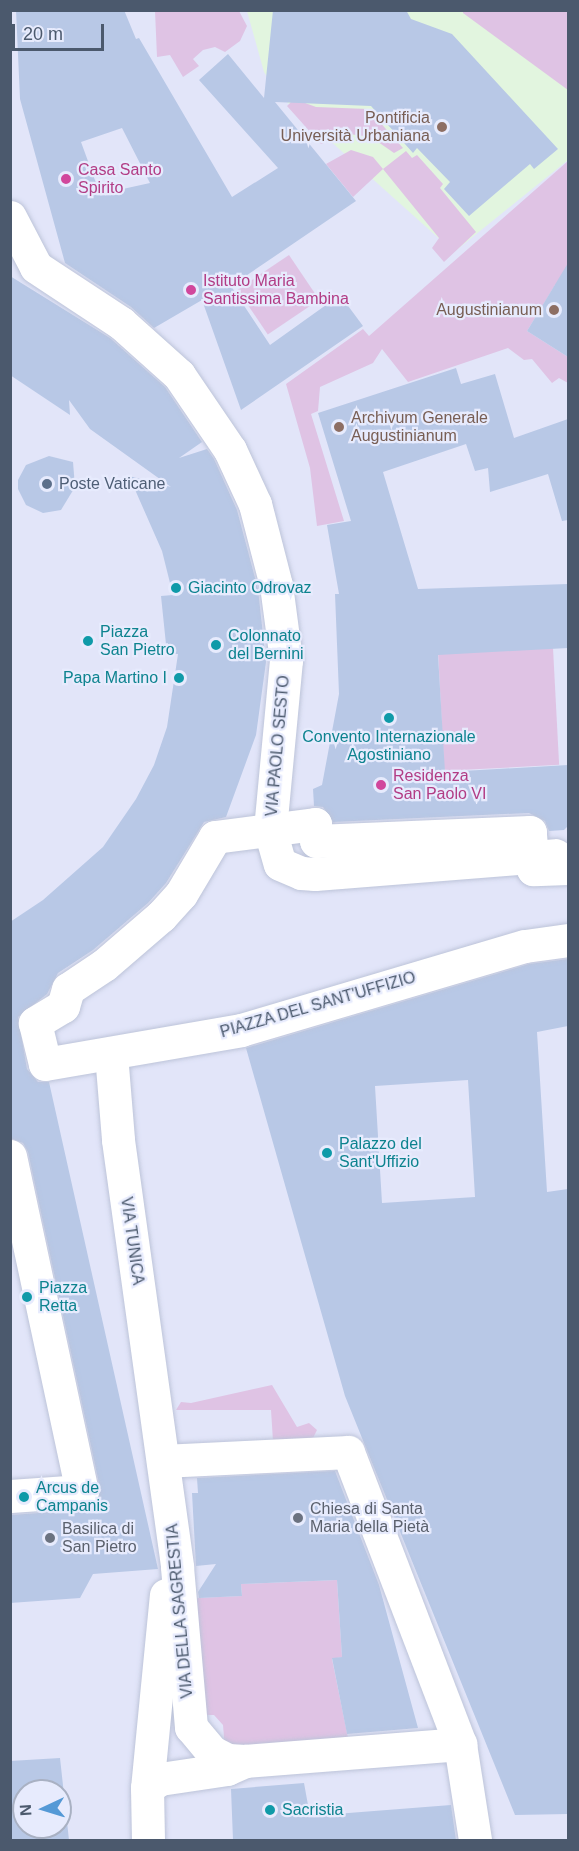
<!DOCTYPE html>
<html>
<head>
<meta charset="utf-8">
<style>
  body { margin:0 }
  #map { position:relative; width:579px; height:1851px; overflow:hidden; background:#e2e5f9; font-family:Helvetica,sans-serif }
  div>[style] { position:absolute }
  .education>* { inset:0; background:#e2f5df }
  .green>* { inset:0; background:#dfc3e4; transform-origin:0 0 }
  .building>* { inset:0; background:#b8c8e6 }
  .roads { filter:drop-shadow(0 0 2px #bdc4d9) drop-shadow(0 0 2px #bdc4d9) }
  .minor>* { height:33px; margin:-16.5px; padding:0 16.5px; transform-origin:16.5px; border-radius:16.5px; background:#fff }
  .dots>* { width:16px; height:16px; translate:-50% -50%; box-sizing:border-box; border:3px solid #e7ebfd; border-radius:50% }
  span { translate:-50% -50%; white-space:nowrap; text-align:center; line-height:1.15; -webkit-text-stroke:4.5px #e7ebfd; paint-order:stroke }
  .education-label { font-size:16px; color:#785e54 }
  .right { translate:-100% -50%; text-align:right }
  .left { translate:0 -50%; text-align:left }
  .hotel-label { font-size:16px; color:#b23c85 }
  .service-label { font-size:16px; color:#4e5e75 }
  .culture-label { font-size:16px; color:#0d838f }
  .street-label { font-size:16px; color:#4b596d }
  .worship-label { font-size:16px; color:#5b616d }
  .frame { position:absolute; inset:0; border:12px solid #4b596d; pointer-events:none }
  .north { position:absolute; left:12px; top:1779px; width:60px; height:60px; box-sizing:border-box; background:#e7ebfd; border:2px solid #a9b1c3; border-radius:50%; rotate:266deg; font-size:16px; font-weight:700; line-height:24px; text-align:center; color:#4b596d }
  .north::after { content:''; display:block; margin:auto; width:21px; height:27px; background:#5499d6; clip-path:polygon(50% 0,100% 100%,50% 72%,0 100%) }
  .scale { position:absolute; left:12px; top:24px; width:92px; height:27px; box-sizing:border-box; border:3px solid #4b596d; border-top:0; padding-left:8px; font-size:18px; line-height:21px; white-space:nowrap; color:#4b596d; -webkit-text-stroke:4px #e7ebfd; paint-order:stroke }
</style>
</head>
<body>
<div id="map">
  <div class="education">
    <i style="clip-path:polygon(247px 11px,568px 11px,568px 160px,454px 252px,279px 95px,264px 72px)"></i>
  </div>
  <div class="green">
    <i style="clip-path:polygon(155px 11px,239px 11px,247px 26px,240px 41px,225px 52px,215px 47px,203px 50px,193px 59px,199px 66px,183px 77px,170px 55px,157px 57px)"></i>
    <i style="clip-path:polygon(463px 11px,568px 11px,568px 90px,463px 13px)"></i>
    <i style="clip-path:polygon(294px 99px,316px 107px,368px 109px,403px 148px,394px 153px,371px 137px,349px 134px,321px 144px,287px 106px)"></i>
    <i style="clip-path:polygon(351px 150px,373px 157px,383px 169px,406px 151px,412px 158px,417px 155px,443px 184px,440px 188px,476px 232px,444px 262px,432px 248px,439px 238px,383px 169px,353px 197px,326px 164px)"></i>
    <i style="clip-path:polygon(568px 161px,568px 292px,555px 285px,527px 331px,568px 357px,568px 383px,559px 378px,552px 383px,532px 359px,524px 360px,508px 348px,408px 382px,382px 349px,373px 363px,320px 387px,318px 411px,311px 414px,344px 521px,317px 526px,310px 468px,286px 384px,363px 329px,369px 336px)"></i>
    <i style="left:289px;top:255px;width:54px;height:62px;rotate:56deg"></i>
    <i style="left:553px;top:648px;width:117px;height:115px;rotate:87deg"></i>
    <i style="clip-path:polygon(272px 1385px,297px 1427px,309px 1423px,317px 1430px,313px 1438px,273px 1441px,271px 1410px,176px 1410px,181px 1402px,191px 1403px)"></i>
    <i style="clip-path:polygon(337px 1580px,342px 1657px,332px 1659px,348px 1738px,225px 1749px,223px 1725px,214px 1715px,204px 1715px,197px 1598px,242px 1596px,241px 1584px)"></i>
  </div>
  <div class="building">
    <i style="clip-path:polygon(evenodd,16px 10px,124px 10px,136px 39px,139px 38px,232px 197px,278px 168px,199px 80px,228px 54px,264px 98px,273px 10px,406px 10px,411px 19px,452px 34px,558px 149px,534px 169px,530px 164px,469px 216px,444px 189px,450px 182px,417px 148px,413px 153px,371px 106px,275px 102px,356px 201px,231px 286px,270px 345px,340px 295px,363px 326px,241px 410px,202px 300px,154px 328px,131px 307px,65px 263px,20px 99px,16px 10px,122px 128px,150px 183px,100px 194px,81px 142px,122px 128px)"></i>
    <i style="clip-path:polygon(568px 263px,568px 357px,527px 331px)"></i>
    <i style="clip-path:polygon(10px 276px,110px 338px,165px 387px,202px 442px,179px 458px,207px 449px,214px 459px,237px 510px,258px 589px,266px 662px,256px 735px,226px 817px,204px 822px,166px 883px,148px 903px,93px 950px,58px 973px,47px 994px,18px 1017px,27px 1069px,38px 1082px,49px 1082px,158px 1569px,93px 1574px,80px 1598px,10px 1603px,10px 1515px,84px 1510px,94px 1506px,100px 1488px,28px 1152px,23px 1143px,10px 1138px,10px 922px,43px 900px,103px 847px,136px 799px,154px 765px,167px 727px,178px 654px,167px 654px,161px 596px,173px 595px,162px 551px,129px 476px,171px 487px,90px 429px,69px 400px,70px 415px,10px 375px)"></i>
    <i style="clip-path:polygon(456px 368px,461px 384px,495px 374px,514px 438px,568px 419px,568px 520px,562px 521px,548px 474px,490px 492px,488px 468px,475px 471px,466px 444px,383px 472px,418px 589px,568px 584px,568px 648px,438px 655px,445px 772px,568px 765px,568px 826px,564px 830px,549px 831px,545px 821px,529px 813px,333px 822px,323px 807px,314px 806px,313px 789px,322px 785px,339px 694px,335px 594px,339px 594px,327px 525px,351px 521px,318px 413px)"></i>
    <i style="clip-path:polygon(49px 456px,73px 462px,75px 487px,61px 510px,43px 513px,26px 505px,18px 489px,18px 480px,26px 465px)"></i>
    <i style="clip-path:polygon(evenodd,568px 959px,568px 1026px,537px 1032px,547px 1192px,568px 1189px,568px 1814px,515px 1815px,345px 1396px,246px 1048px,529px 964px,568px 959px,468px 1080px,475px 1197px,382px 1203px,375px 1086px,468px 1080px)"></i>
    <i style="clip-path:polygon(335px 1471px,379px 1585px,418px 1728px,347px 1734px,332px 1658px,342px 1657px,337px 1580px,241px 1584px,242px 1596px,199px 1598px,198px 1592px,216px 1564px,196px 1566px,192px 1493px,198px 1493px,197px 1478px)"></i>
    <i style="clip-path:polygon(evenodd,60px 1758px,69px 1840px,10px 1840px,10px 1761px,60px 1758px,24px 1791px,60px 1791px,60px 1827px,24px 1827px,24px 1791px)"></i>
    <i style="clip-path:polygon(304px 1783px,310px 1816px,451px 1805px,456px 1840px,233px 1840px,231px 1789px)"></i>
  </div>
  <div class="roads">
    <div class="minor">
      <i style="left:10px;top:217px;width:56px;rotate:62.5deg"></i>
      <i style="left:36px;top:267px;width:102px;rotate:33.4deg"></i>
      <i style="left:121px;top:323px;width:78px;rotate:41.9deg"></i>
      <i style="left:179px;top:375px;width:91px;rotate:55.8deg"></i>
      <i style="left:230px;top:450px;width:60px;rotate:65.2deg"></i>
      <i style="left:255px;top:504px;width:84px;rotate:75.5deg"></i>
      <i style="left:276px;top:585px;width:76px;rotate:82.4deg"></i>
      <i style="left:286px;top:660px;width:171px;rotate:95.4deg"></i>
      <i style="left:270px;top:830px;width:35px;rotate:74deg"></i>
      <i style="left:280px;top:864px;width:23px;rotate:23deg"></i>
      <i style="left:301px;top:873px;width:14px;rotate:4deg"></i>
      <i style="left:315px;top:874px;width:241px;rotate:-4.5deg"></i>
      <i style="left:568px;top:868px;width:35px;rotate:178deg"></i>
      <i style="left:533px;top:869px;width:37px;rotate:-95deg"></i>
      <i style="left:530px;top:832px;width:214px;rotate:177.6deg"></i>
      <i style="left:316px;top:841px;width:17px;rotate:-93deg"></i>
      <i style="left:315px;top:824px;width:101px;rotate:172.6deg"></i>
      <i style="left:215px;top:837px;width:66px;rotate:120.8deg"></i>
      <i style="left:181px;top:894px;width:30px;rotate:132deg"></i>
      <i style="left:161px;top:916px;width:75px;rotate:139.3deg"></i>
      <i style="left:104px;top:965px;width:43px;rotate:146.3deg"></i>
      <i style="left:68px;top:989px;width:18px;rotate:106deg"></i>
      <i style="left:63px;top:1006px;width:33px;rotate:149deg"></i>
      <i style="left:35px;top:1023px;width:42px;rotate:76.3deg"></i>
      <i style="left:45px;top:1064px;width:199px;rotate:-9.8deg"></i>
      <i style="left:241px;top:1030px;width:296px;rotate:-16.5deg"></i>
      <i style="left:525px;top:946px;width:43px;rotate:-7.9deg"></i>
      <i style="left:111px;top:1054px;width:86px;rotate:85.3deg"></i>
      <i style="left:118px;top:1140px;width:431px;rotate:82.1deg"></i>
      <i style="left:177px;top:1567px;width:161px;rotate:85deg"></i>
      <i style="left:191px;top:1727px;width:33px;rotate:50deg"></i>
      <i style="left:212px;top:1752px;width:18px;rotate:27deg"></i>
      <i style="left:228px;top:1760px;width:17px;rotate:3deg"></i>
      <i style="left:10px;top:1156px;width:343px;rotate:77.9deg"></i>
      <i style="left:82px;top:1491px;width:72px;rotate:176deg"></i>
      <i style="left:163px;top:1461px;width:185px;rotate:-2.8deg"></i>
      <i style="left:348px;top:1452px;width:313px;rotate:69deg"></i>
      <i style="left:460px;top:1744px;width:97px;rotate:81.1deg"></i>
      <i style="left:147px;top:1788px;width:16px;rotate:-35deg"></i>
      <i style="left:160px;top:1779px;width:68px;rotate:-8.5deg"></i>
      <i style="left:227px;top:1769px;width:20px;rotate:-24deg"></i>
      <i style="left:245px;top:1761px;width:216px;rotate:-4.5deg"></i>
      <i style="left:148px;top:1840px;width:52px;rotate:-91.1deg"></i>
      <i style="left:147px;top:1788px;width:194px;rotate:-84.4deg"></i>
    </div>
  </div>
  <div class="dots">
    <i style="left:442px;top:127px;background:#8d6e63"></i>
    <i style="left:66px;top:179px;background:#d1479c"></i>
    <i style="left:191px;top:290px;background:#d1479c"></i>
    <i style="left:554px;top:310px;background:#8d6e63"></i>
    <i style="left:339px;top:427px;background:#8d6e63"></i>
    <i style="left:47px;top:484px;background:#5c6f8a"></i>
    <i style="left:176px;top:588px;background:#0f9aa8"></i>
    <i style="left:88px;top:641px;background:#0f9aa8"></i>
    <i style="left:216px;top:645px;background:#0f9aa8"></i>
    <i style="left:179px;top:678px;background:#0f9aa8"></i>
    <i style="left:389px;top:718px;background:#0f9aa8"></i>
    <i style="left:381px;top:785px;background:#d1479c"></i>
    <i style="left:327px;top:1153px;background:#0f9aa8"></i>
    <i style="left:27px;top:1297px;background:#0f9aa8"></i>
    <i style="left:24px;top:1497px;background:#0f9aa8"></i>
    <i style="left:298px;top:1518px;background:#6b7280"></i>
    <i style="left:50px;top:1538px;background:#6b7280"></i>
    <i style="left:270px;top:1810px;background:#0f9aa8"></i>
  </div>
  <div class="education-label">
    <span class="right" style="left:430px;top:127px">Pontificia<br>Università Urbaniana</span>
    <span class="right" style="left:542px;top:310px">Augustinianum</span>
    <span class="left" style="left:351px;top:427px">Archivum Generale<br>Augustinianum</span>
  </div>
  <div class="hotel-label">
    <span class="left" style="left:78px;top:179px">Casa Santo<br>Spirito</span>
    <span class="left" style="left:203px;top:290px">Istituto Maria<br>Santissima Bambina</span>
    <span class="left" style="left:393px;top:785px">Residenza<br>San Paolo VI</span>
  </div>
  <div class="service-label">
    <span class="left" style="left:59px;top:484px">Poste Vaticane</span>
  </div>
  <div class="culture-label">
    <span class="left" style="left:188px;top:588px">Giacinto Odrovaz</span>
    <span class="left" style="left:100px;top:641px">Piazza<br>San Pietro</span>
    <span class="left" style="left:228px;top:645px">Colonnato<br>del Bernini</span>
    <span class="right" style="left:167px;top:678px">Papa Martino I</span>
    <span style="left:389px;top:746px">Convento Internazionale<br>Agostiniano</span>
    <span class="left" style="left:339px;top:1153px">Palazzo del<br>Sant'Uffizio</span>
    <span class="left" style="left:39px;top:1297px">Piazza<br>Retta</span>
    <span class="left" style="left:36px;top:1497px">Arcus de<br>Campanis</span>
    <span class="left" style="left:282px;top:1810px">Sacristia</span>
  </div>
  <div class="street-label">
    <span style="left:278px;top:746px;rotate:-85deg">VIA PAOLO SESTO</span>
    <span style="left:318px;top:1005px;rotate:-16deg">PIAZZA DEL SANT'UFFIZIO</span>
    <span style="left:132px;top:1241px;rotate:82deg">VIA TUNICA</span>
    <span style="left:180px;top:1611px;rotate:-95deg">VIA DELLA SAGRESTIA</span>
  </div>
  <div class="worship-label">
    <span class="left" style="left:310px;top:1518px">Chiesa di Santa<br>Maria della Pietà</span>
    <span class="left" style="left:62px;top:1538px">Basilica di<br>San Pietro</span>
  </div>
  <div class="frame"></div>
  <div class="north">N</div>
  <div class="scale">20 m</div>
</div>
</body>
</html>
